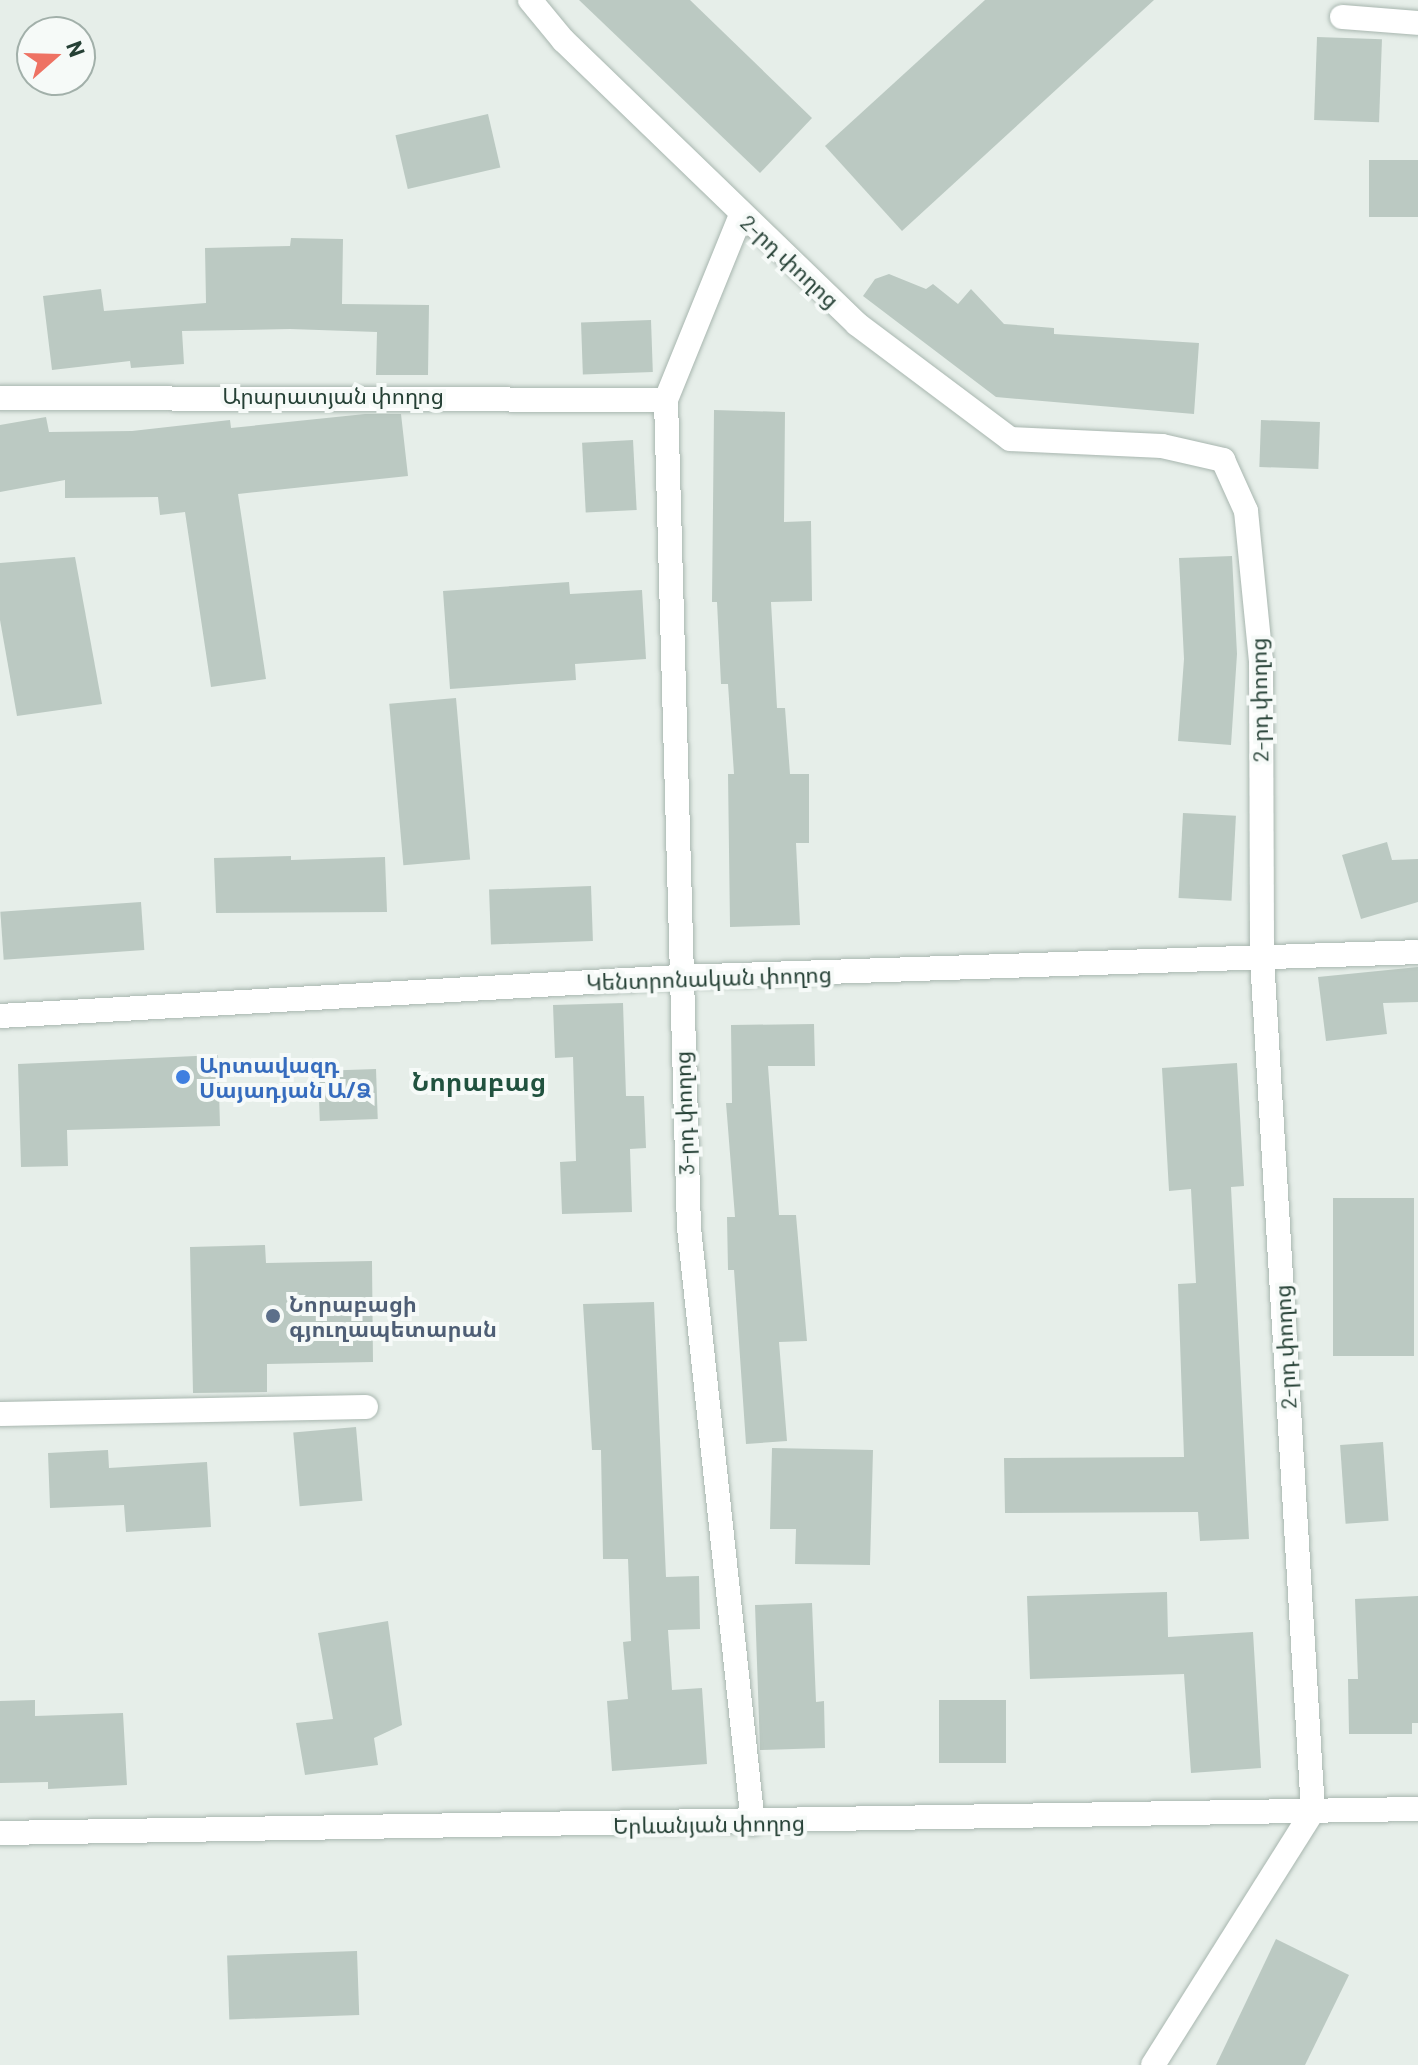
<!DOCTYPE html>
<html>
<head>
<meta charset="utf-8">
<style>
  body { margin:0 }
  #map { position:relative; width:1418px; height:2065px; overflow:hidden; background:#e6eee9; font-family:Barlow,"Noto Sans Armenian",sans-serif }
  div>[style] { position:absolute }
  .building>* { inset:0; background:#bbc9c2; transform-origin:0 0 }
  .roads { filter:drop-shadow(0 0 2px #a8b6af) drop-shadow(0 0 2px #a8b6af) }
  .street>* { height:24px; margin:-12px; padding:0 12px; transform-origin:12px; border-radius:12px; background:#fff }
  .secondary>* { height:24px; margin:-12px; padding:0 12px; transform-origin:12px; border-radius:12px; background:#fff }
  .dots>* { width:22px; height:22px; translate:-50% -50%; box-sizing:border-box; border:4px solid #f6faf8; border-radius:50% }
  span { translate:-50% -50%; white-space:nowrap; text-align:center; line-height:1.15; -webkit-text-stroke:8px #f6faf8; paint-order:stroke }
  .street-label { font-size:22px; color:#254035 }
  .shop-label { font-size:22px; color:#366cbe; font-weight:700 }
  .left { translate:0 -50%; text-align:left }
  .service-label { font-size:22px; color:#4e5e75; font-weight:700 }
  .quarter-label { font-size:26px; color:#21523f; font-weight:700 }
  .north { position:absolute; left:16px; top:16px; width:80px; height:80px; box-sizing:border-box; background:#f6faf8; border:2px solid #a2b0aa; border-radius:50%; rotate:70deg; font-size:22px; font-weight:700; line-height:32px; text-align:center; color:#254035 }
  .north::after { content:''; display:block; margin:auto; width:28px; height:36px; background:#ee7263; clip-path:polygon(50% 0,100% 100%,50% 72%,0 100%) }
</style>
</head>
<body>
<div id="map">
  <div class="building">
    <i style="clip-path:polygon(579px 0,690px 0,812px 118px,760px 173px)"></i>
    <i style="clip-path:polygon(985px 0,1154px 0,902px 231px,825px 146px)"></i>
    <i style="left:1317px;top:37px;width:65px;height:83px;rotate:2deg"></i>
    <i style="left:488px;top:114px;width:55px;height:95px;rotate:77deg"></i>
    <i style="left:1418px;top:160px;width:57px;height:49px;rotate:90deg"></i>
    <i style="clip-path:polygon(291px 238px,343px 239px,342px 304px,429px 305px,428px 375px,376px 375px,377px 332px,290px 329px,182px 331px,184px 364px,131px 368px,130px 361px,52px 370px,43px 296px,101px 289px,104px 311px,206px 303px,205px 248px,290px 246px)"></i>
    <i style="clip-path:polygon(889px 274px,926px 289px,933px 284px,958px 304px,971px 289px,1004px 324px,1054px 328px,1054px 334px,1199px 343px,1194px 414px,996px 397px,863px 296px,875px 279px)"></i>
    <i style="left:651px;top:320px;width:52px;height:70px;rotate:88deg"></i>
    <i style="clip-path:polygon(714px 410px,785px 412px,784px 522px,811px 521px,812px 601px,771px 602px,777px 708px,785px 708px,790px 774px,809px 774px,809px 843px,796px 843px,800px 925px,730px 927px,728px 774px,734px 774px,728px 684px,721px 684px,717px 602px,712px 602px)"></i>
    <i style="clip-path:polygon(365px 414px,401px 414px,408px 476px,238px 494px,266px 679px,211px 687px,185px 512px,160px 515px,158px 497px,65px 498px,65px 480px,0 492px,0 425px,46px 417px,49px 432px,132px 431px,230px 420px,231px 428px)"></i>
    <i style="left:1261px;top:420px;width:59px;height:47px;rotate:2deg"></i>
    <i style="left:633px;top:440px;width:70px;height:51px;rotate:87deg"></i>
    <i style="clip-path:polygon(1232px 556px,1237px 654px,1231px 745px,1178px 741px,1184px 659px,1179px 558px)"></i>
    <i style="clip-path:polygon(75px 557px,102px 704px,17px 716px,0 620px,0 563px)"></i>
    <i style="clip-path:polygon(569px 582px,570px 594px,642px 590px,646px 659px,575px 664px,576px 680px,450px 689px,443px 591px)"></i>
    <i style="left:456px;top:698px;width:162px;height:67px;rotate:85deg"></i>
    <i style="left:1183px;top:813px;width:53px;height:85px;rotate:3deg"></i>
    <i style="clip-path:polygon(1387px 842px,1392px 860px,1418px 859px,1418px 902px,1361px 919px,1342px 855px)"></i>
    <i style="clip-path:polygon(291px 856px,291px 860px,385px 857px,387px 912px,216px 913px,214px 858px)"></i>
    <i style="left:591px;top:886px;width:55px;height:102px;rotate:88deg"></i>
    <i style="left:141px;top:902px;width:48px;height:141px;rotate:86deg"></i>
    <i style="clip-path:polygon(1418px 967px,1418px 1002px,1383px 1003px,1387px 1034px,1326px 1041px,1318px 977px)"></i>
    <i style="clip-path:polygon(623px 1003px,626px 1096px,644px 1096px,646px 1148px,630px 1149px,632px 1212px,562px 1214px,560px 1162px,576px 1161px,573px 1057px,555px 1058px,553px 1005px)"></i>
    <i style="clip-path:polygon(814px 1024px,815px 1066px,768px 1066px,779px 1215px,796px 1215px,807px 1341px,779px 1342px,787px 1441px,746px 1444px,734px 1270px,728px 1270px,727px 1217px,735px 1217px,726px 1103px,732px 1103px,731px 1025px)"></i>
    <i style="clip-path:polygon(218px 1055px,220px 1126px,67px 1130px,68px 1166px,21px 1167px,18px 1064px)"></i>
    <i style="clip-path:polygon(1237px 1063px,1244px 1186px,1231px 1187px,1249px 1539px,1200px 1541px,1198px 1512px,1005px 1513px,1004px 1458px,1184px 1457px,1178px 1284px,1196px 1283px,1191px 1189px,1169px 1191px,1162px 1068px)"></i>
    <i style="left:376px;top:1069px;width:50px;height:58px;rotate:88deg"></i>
    <i style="left:1414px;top:1198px;width:158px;height:81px;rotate:90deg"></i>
    <i style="clip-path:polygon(265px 1245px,266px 1263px,372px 1261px,373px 1362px,267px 1364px,267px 1392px,193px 1393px,190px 1247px)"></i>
    <i style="clip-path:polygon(654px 1302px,666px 1577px,699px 1576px,700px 1629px,668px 1630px,672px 1690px,702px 1688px,707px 1764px,612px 1771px,607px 1701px,628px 1699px,623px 1642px,631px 1641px,628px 1559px,603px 1559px,601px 1450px,592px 1450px,583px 1304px)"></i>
    <i style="left:356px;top:1427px;width:74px;height:63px;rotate:85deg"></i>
    <i style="left:1383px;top:1442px;width:79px;height:43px;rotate:86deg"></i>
    <i style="clip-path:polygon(772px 1448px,873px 1450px,870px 1565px,795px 1564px,796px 1529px,770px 1529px)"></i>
    <i style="clip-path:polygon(108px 1450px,109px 1468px,207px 1462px,211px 1527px,126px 1532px,124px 1505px,50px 1508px,48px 1453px)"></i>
    <i style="clip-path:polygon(1167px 1592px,1168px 1637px,1253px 1632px,1261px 1768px,1191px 1773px,1184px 1674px,1030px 1679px,1027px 1596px)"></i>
    <i style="clip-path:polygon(1418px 1596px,1418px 1723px,1412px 1723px,1412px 1734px,1349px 1734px,1348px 1679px,1358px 1679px,1355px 1599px)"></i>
    <i style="clip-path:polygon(812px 1603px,816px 1702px,824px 1701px,825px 1748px,760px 1750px,755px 1605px)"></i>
    <i style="clip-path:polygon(388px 1621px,402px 1725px,374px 1738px,378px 1765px,305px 1775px,296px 1723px,333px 1719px,318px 1633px)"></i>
    <i style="clip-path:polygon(35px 1700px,35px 1716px,123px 1713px,127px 1785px,48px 1789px,48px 1782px,0 1783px,0 1701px)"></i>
    <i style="left:1006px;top:1700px;width:63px;height:67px;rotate:90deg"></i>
    <i style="clip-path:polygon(1276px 1939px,1349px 1975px,1305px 2065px,1216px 2065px)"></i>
    <i style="left:357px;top:1951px;width:64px;height:130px;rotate:88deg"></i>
  </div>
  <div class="roads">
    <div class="street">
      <i style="left:530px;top:0;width:52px;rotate:50.5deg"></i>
      <i style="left:563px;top:40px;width:409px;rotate:44deg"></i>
      <i style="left:857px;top:324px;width:191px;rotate:36.9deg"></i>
      <i style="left:1010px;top:439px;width:152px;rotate:2.6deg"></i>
      <i style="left:1162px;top:446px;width:63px;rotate:12.9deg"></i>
      <i style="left:1223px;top:460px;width:56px;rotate:65.7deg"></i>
      <i style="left:1246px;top:511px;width:150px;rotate:84.3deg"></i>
      <i style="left:1261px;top:660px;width:298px;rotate:89.8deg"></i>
      <i style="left:1262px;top:958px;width:855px;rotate:86.58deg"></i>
      <i style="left:1342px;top:17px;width:76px;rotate:4.5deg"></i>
      <i style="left:741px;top:215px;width:200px;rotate:112.1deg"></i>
      <i style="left:666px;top:400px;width:828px;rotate:88.41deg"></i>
      <i style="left:689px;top:1228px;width:599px;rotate:83.87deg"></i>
      <i style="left:0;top:398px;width:666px;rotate:0.17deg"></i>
      <i style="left:0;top:1016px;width:679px;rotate:-3.29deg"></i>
      <i style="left:678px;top:977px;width:740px;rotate:-1.93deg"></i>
      <i style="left:0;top:1414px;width:366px;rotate:-1.1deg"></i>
    </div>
    <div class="secondary">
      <i style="left:0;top:1833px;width:1418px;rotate:-0.97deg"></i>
      <i style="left:1153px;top:2065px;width:300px;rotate:-57.8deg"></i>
    </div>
  </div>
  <div class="dots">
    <i style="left:183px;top:1077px;background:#3f7fe0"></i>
    <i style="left:273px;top:1316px;background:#5c6f8a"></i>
  </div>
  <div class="street-label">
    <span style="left:790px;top:261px;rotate:43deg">2-րդ փողոց</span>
    <span style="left:333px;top:396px">Արարատյան փողոց</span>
    <span style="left:1259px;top:700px;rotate:-91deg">2-րդ փողոց</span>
    <span style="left:709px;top:978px;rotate:-2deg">Կենտրոնական փողոց</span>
    <span style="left:684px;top:1113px;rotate:-92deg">3-րդ փողոց</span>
    <span style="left:1285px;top:1347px;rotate:-93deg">2-րդ փողոց</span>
    <span style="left:709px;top:1824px;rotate:-1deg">Երևանյան փողոց</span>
  </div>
  <div class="shop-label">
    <span class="left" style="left:199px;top:1077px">Արտավազդ<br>Սայադյան Ա/Ձ</span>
  </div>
  <div class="service-label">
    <span class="left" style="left:289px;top:1316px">Նորաբացի<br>գյուղապետարան</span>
  </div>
  <div class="quarter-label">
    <span style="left:479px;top:1081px">Նորաբաց</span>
  </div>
  <div class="north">N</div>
</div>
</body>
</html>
